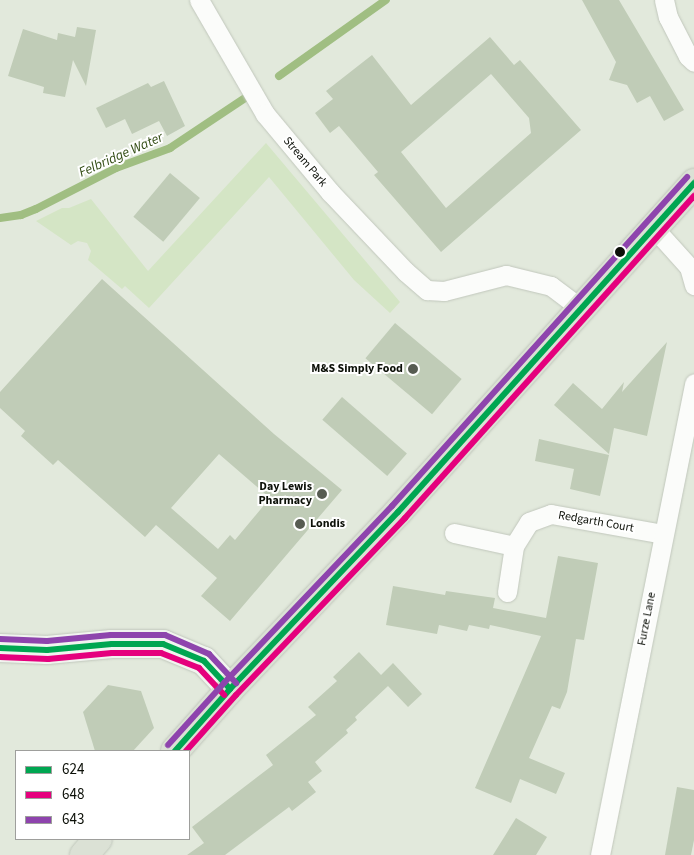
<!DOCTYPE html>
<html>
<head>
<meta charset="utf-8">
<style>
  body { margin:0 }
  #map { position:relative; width:694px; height:855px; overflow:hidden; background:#e2e9dc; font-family:"Source Sans 3",sans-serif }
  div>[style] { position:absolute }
  .green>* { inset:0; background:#d4e5c5 }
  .stream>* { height:8px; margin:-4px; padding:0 4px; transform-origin:4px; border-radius:4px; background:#a0be82 }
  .building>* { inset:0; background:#c0ccb7; transform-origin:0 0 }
  .roads { filter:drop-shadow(0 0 1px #c1c7bc) drop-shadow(0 0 1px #c1c7bc) }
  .street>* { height:19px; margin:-9.5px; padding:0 9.5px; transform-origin:9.5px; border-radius:9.5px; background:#fbfcfa }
  .secondary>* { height:28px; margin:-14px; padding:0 14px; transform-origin:14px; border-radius:14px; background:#f1f4ef }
  .highway>* { height:28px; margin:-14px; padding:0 14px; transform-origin:14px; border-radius:14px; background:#dbe1d5 }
  .bus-1>* { height:6px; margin:-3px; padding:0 3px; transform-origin:3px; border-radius:3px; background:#00a651 }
  .bus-2>* { height:6px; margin:-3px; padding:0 3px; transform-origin:3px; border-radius:3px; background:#e5007d }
  .bus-3>* { height:6px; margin:-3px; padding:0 3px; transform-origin:3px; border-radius:3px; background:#8e44ad }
  .dots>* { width:14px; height:14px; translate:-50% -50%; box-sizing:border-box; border:2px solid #fff; border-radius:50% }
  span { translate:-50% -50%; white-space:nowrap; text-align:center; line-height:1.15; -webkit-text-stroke:4px #fff; paint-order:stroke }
  .street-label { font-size:12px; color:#0c1008 }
  .poi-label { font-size:12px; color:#0c1008; font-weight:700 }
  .right { translate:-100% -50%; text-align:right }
  .left { translate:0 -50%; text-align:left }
  .water-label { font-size:14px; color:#334d15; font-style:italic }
  .legend { position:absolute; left:15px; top:750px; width:175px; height:90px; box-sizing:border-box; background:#fff; border:1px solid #9e9f9c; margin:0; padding:6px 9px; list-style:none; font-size:15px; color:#0c1008 }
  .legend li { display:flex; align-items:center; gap:10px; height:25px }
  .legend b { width:25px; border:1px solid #9e9f9c }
</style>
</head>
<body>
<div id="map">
  <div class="green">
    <i style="clip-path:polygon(266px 143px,400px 302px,390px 313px,354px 280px,269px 177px,149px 308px,125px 286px,122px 289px,88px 260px,91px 251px,87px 243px,78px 241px,71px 245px,36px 221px,62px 208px,69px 208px,91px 199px,148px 271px)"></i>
  </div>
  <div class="stream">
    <i style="left:279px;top:76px;width:131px;rotate:-35.4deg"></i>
    <i style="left:0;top:218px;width:21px;rotate:-8deg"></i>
    <i style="left:21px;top:215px;width:16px;rotate:-22deg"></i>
    <i style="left:36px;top:209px;width:90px;rotate:-27.1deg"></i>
    <i style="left:116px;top:168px;width:58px;rotate:-20.3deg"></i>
    <i style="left:170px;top:148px;width:90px;rotate:-33.7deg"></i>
  </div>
  <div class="building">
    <i style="clip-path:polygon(582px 0,619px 0,684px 110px,664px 121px,650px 96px,637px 103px,627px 85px,609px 80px,616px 62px)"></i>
    <i style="clip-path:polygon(77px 27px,96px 30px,86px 86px,73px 60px,65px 97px,43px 93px,44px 87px,8px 76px,23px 29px,57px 40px,58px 33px,75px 37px)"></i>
    <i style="clip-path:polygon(evenodd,490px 37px,514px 65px,520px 60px,581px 130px,441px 252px,374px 175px,378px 172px,339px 126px,330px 133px,315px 113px,333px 99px,326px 91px,372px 55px,411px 105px,490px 37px,491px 74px,529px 118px,531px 133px,446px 208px,401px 152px,491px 74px)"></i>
    <i style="clip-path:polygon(164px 81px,185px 126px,167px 136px,159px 121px,132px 134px,125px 119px,106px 128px,96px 108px,148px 83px,151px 87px)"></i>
    <i style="left:170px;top:173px;width:39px;height:57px;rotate:40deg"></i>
    <i style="clip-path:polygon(evenodd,102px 279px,274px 434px,342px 490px,230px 621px,201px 596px,217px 578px,156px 525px,145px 537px,58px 460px,53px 465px,21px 436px,25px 431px,0 408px,0 392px,102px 279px,219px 454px,270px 498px,235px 540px,230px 535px,218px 549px,171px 508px,219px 454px)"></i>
    <i style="left:395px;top:323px;width:87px;height:46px;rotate:40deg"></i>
    <i style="clip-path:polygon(667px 342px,647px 436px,614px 428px,609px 454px,554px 405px,573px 383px,602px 409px,624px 382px,622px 392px)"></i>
    <i style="left:342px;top:397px;width:86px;height:30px;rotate:41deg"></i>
    <i style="clip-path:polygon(539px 439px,609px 455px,600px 496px,570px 489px,574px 469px,535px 461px)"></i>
    <i style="clip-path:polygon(558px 556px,598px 563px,584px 640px,576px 639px,567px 692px,560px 709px,552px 706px,529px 758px,565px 773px,556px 794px,520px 779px,511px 803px,475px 788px,541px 636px,490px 625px,489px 629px,469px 625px,467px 631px,439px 625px,437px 634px,386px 625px,393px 586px,445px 595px,446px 591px,495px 598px,493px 608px,546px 618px)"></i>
    <i style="clip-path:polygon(359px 652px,381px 675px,393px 663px,422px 694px,408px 707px,388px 686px,355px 717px,357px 720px,346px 730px,348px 733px,315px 762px,322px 771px,308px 782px,316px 792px,292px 811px,289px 807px,225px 855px,187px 855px,204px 843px,192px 827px,273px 765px,266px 755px,316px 715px,308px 707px,337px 681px,333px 677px)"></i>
    <i style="clip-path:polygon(108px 685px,141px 691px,154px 728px,133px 751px,95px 751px,83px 712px)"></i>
    <i style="clip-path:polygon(677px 787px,694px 790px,694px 840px,691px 855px,665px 855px)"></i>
    <i style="clip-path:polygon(516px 818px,547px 837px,536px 855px,493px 855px)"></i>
  </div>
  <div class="roads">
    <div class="street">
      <i style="left:199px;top:0;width:132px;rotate:59.9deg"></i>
      <i style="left:265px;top:114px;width:102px;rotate:50.2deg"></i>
      <i style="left:330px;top:192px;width:110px;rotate:46.5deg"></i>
      <i style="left:406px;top:272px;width:28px;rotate:41deg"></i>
      <i style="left:427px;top:290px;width:17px;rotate:3deg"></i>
      <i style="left:444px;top:291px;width:64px;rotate:-14.5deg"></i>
      <i style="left:506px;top:275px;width:46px;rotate:13.7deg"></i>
      <i style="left:551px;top:286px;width:36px;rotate:37deg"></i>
      <i style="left:664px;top:0;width:17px;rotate:77deg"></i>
      <i style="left:668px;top:17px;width:44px;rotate:62.9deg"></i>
      <i style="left:688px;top:56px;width:8px;rotate:45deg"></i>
      <i style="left:653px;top:227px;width:54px;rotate:48deg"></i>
      <i style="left:689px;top:267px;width:19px;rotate:74deg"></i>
      <i style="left:454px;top:533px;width:61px;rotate:12.2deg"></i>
      <i style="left:507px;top:592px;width:47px;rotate:-81.3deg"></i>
      <i style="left:514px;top:546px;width:28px;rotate:-58deg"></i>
      <i style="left:529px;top:522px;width:23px;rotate:-20deg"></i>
      <i style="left:551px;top:514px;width:114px;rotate:10.1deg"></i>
      <i style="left:600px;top:855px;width:481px;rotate:-78.7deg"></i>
    </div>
    <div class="secondary">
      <i style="left:0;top:648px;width:47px;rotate:2.4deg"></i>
      <i style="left:47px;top:650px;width:65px;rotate:-5.3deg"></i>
      <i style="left:112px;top:644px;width:51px"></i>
      <i style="left:163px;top:644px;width:44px;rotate:22.5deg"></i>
      <i style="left:204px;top:661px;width:38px;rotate:47deg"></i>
    </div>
    <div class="highway">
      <i style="left:175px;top:751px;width:83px;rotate:-48.4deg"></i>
      <i style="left:230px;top:689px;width:244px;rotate:-46.5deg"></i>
      <i style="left:398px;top:512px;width:443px;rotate:-48deg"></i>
      <i style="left:84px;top:855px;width:21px;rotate:-49deg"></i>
    </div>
  </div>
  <div class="bus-1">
    <i style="left:0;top:648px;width:47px;rotate:2.4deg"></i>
    <i style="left:47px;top:650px;width:65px;rotate:-5.3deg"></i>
    <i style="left:112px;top:644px;width:51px"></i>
    <i style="left:163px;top:644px;width:44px;rotate:22.5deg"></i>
    <i style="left:204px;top:661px;width:38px;rotate:47deg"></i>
    <i style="left:175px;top:751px;width:83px;rotate:-48.4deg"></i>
    <i style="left:230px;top:689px;width:244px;rotate:-46.5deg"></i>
    <i style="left:398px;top:512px;width:443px;rotate:-48deg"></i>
  </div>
  <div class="bus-2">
    <i style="left:0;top:657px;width:48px;rotate:2.4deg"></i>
    <i style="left:48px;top:659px;width:64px;rotate:-5.4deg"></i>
    <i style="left:112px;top:653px;width:49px"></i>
    <i style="left:161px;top:653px;width:41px;rotate:21.5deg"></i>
    <i style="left:199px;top:668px;width:37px;rotate:47deg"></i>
    <i style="left:186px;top:751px;width:75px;rotate:-48.2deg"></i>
    <i style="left:236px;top:695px;width:245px;rotate:-46.3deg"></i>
    <i style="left:405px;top:518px;width:433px;rotate:-48.1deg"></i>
  </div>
  <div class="bus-3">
    <i style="left:0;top:639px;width:47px;rotate:2.4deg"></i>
    <i style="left:47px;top:641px;width:64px;rotate:-5.4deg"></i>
    <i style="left:111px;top:635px;width:54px"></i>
    <i style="left:165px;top:635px;width:48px;rotate:23.4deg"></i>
    <i style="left:209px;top:654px;width:40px;rotate:47deg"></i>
    <i style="left:168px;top:745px;width:84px;rotate:-47.9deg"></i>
    <i style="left:224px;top:683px;width:244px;rotate:-46.5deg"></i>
    <i style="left:392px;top:506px;width:442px;rotate:-48.1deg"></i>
  </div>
  <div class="dots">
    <i style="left:620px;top:252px;background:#0c1008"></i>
    <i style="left:413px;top:369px;background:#575c52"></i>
    <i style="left:322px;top:494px;background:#575c52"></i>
    <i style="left:300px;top:524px;background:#575c52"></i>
  </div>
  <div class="street-label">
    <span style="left:305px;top:162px;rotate:50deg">Stream Park</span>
    <span style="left:596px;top:522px;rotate:10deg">Redgarth Court</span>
    <span style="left:647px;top:619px;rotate:-79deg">Furze Lane</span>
  </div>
  <div class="poi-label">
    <span class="right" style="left:403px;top:369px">M&amp;S Simply Food</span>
    <span class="right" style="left:312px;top:494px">Day Lewis<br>Pharmacy</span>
    <span class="left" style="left:310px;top:524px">Londis</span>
  </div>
  <div class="water-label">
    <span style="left:121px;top:155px;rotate:-24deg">Felbridge Water</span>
  </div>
  <ul class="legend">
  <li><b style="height:6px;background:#00a651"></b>624</li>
  <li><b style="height:6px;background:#e5007d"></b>648</li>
  <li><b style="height:6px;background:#8e44ad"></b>643</li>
  </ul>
</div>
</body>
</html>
